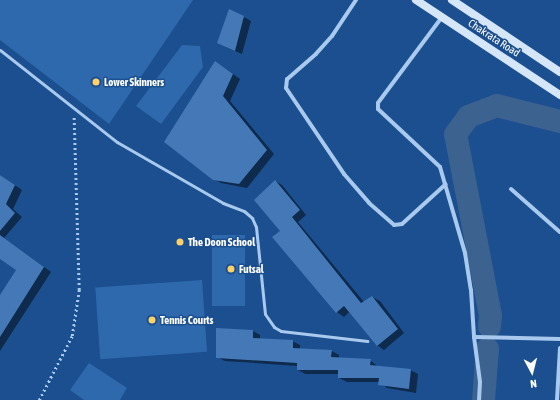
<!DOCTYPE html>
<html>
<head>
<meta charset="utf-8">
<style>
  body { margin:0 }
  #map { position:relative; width:560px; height:400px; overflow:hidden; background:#1b4f8f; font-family:"Asap Condensed",sans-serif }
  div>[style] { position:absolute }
  .green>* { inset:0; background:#2e69ad; transform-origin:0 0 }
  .shadow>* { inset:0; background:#0007 }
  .river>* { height:23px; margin:-11.5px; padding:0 11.5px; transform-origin:11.5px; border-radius:11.5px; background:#3c6290 }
  .building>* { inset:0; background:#4478b7 }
  .path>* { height:2.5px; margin-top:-1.25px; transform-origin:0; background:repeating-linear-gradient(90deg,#a9c9ee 0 2px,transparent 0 5px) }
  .service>* { height:3px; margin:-1.5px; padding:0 1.5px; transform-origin:1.5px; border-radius:1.5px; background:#a9c9ee }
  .minor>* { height:4px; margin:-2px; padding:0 2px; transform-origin:2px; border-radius:2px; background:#a9c9ee }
  .secondary>* { height:8px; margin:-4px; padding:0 4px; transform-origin:4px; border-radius:4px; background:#d6e6fa }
  .dots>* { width:11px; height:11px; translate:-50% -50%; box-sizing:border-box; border:2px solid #1b4f8f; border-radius:50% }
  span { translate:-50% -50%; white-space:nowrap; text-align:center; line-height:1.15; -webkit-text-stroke:3px #1b4f8f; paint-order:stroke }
  .street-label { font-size:11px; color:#fff }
  .poi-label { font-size:11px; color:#fff; font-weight:700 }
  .left { translate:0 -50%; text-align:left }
  .north { position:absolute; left:512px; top:352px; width:40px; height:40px; -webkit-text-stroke:3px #1b4f8f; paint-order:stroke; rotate:173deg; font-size:11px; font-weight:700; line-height:16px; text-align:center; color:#fff }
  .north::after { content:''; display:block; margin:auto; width:14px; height:18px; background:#fff; clip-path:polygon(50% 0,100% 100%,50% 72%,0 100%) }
</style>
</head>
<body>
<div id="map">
  <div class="green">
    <i style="clip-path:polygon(0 0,193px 0,109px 124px,0 40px)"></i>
    <i style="clip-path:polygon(182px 45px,200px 46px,203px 67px,161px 124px,136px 106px)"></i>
    <i style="left:212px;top:235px;width:33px;height:71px"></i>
    <i style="left:202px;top:280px;width:72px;height:107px;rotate:86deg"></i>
    <i style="clip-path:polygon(89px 363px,127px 388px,120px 400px,84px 400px,70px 390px)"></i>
  </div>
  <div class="shadow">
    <i style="clip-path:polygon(244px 17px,251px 21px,242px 54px,226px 47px)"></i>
    <i style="clip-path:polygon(222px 66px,240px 79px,230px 101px,274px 154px,247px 188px,221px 183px,214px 179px)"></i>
    <i style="clip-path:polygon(0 175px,22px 190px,13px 209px,22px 217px,4px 238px,51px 272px,0 351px,0 296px,17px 269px,0 258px)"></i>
    <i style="clip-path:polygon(275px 181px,282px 185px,306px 215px,298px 222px,364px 302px,372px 297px,380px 301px,404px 333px,384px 350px,377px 345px,349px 312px,344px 317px,337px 312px,273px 237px,282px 231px)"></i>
    <i style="clip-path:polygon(253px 331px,260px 335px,260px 339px,292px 341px,300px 345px,300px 349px,332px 351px,339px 355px,339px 358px,370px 360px,377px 366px,410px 370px,418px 374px,416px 393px,387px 388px,380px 382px,347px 382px,339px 378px,339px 374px,305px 374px,298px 370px,298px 366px,225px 361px,217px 357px)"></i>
  </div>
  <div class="river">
    <i style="left:489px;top:326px;width:11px;rotate:-85deg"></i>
    <i style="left:490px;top:315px;width:184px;rotate:-100.9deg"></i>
    <i style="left:455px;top:134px;width:22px;rotate:-54deg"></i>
    <i style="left:468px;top:116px;width:30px;rotate:-21deg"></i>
    <i style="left:496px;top:105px;width:66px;rotate:14deg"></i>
    <i style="left:483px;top:400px;width:52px;rotate:-85.6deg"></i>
  </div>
  <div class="building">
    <i style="clip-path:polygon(229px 9px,244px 16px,235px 51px,217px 43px)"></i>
    <i style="clip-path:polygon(215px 61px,233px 74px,223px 96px,267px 150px,239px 184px,213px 180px,164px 142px)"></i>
    <i style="clip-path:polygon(0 175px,15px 185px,6px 204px,15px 213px,0 231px)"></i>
    <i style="clip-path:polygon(275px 180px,300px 210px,292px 217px,361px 303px,372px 296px,398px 329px,377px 346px,344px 306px,336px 313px,272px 237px,280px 231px,254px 200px)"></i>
    <i style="clip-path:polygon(0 235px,44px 267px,0 337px,0 295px,16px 270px,0 259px)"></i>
    <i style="clip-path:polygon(216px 328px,253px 330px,253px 338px,293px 340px,293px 348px,332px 350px,331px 357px,371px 359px,370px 365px,411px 369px,409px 389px,378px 385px,379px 378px,338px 378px,338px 370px,297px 370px,297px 363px,216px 358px)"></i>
  </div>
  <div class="path">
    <i style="left:39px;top:400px;width:72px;rotate:-62.7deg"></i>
    <i style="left:72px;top:336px;width:47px;rotate:-81.3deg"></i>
    <i style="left:79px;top:290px;width:173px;rotate:-91.7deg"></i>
  </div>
  <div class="service">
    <i style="left:0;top:50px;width:149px;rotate:38.2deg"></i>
    <i style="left:117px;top:142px;width:122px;rotate:29.9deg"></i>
    <i style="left:223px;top:203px;width:22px;rotate:21deg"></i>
    <i style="left:244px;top:211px;width:11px;rotate:41deg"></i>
    <i style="left:252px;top:218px;width:10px;rotate:66deg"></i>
    <i style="left:256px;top:227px;width:87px;rotate:84.1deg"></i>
    <i style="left:265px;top:314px;width:16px;rotate:55deg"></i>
    <i style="left:274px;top:327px;width:8px;rotate:30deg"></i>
    <i style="left:281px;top:331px;width:87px;rotate:6.6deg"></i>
  </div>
  <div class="minor">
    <i style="left:356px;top:0;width:43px;rotate:123.7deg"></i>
    <i style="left:332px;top:36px;width:24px;rotate:132deg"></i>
    <i style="left:316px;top:54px;width:38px;rotate:139deg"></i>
    <i style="left:287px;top:79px;width:9px;rotate:96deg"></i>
    <i style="left:286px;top:88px;width:104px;rotate:56deg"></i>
    <i style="left:344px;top:174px;width:38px;rotate:49deg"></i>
    <i style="left:369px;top:203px;width:33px;rotate:41deg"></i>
    <i style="left:394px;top:225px;width:8px;rotate:-7deg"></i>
    <i style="left:402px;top:224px;width:59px;rotate:-42.3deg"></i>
    <i style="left:442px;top:17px;width:107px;rotate:126.7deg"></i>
    <i style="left:378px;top:103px;width:6px;rotate:90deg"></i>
    <i style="left:378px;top:109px;width:85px;rotate:43.1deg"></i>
    <i style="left:440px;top:167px;width:90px;rotate:73.8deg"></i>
    <i style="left:465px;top:253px;width:37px;rotate:81deg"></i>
    <i style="left:471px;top:290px;width:47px;rotate:86.3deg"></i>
    <i style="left:474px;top:337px;width:86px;rotate:1.3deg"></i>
    <i style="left:511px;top:189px;width:65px;rotate:41.3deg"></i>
    <i style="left:474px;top:337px;width:45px;rotate:82.4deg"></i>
    <i style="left:480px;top:382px;width:18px;rotate:93deg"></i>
    <i style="left:557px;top:400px;width:52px;rotate:-86.7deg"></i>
  </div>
  <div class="secondary">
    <i style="left:416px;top:0;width:173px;rotate:33.4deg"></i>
    <i style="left:452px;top:0;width:130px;rotate:33.7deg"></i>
  </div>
  <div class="dots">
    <i style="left:96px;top:82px;background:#ffd166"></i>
    <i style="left:180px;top:242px;background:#ffd166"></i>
    <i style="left:231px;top:269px;background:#ffd166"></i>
    <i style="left:152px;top:320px;background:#ffd166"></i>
  </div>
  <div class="street-label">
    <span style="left:494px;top:38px;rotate:33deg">Chakrata Road</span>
  </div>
  <div class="poi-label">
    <span class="left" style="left:104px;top:82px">Lower Skinners</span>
    <span class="left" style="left:188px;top:242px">The Doon School</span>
    <span class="left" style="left:239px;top:269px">Futsal</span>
    <span class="left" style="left:160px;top:320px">Tennis Courts</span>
  </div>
  <div class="north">N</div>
</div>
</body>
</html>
